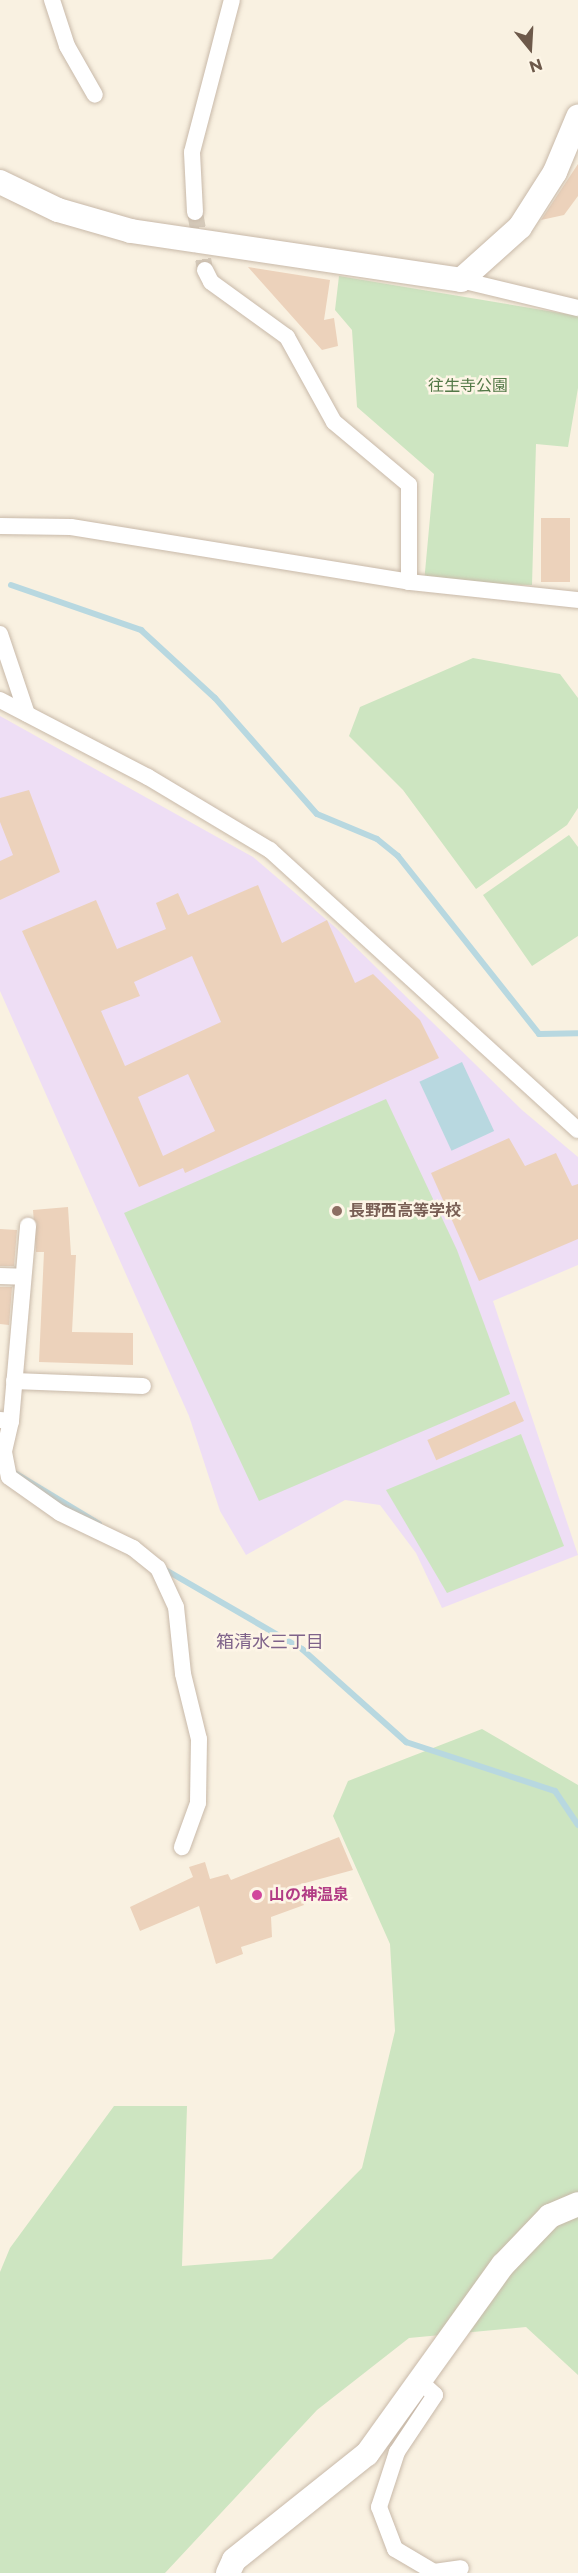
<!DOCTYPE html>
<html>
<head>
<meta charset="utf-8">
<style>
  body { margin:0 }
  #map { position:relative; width:578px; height:2573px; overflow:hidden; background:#f9f1e1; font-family:Montserrat,"Noto Sans JP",sans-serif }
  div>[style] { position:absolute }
  .education>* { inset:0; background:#eedef5 }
  .green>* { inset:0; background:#cde5c1 }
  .water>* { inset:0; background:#b8d8e0; transform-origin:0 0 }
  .stream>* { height:6px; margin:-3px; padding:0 3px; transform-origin:3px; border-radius:3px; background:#b8d8e0 }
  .building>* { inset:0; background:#ecd2bb; transform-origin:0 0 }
  .street-tunnel>* { height:16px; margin-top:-8px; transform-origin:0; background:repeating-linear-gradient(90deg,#d6cbbb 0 16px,transparent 0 24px) }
  .roads { filter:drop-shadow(0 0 2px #c8b9a9) drop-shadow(0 0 2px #c8b9a9) }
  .street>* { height:16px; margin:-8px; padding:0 8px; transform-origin:8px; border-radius:8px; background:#fff }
  .secondary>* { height:24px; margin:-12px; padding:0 12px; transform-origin:12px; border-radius:12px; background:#fff }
  .dots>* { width:16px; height:16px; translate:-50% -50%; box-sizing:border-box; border:3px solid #fdf5e6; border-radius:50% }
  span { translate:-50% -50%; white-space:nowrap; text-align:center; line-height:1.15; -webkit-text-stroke:5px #fdf5e6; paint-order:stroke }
  .park-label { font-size:16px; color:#537847 }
  .education-label { font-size:16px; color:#785e54; font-weight:700 }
  .left { translate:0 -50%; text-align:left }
  .hotel-label { font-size:16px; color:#b23c85; font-weight:700 }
  .neighbourhood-label { font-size:18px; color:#7f638a }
  .north { position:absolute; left:500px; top:18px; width:60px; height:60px; -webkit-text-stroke:4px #fdf5e6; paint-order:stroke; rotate:162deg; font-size:16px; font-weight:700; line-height:24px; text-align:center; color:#6d594a }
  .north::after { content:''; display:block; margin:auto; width:21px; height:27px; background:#6d594a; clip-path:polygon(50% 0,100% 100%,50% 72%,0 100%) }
</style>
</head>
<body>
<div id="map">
  <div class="education">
    <i style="clip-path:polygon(0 716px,253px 857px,336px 928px,522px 1110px,578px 1157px,578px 1265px,493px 1301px,578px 1555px,442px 1608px,416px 1553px,380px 1505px,345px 1500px,246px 1555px,220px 1511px,189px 1416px,0 991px)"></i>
  </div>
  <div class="green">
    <i style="clip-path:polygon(339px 276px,578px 316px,578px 388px,568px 447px,536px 444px,532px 585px,424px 583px,434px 474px,357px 407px,352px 330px,335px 310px)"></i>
    <i style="clip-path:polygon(473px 658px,560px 674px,578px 698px,578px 808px,567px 825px,476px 889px,403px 790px,349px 736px,360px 707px)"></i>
    <i style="clip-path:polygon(569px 835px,578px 847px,578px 936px,532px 966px,483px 895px)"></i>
    <i style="clip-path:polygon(386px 1099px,457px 1250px,510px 1394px,259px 1501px,124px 1213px)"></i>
    <i style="clip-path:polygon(521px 1434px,564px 1546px,447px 1593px,386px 1490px)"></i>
    <i style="clip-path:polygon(482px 1729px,578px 1785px,578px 2375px,526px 2327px,409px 2338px,317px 2410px,165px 2573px,0 2573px,0 2272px,10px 2248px,114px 2106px,187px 2106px,182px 2266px,272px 2259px,362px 2168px,395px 2031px,390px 1944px,333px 1816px,348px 1781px)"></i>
  </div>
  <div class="water">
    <i style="left:462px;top:1062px;width:76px;height:47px;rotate:65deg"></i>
  </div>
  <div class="stream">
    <i style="left:11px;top:585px;width:138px;rotate:19.1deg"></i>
    <i style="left:141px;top:630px;width:100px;rotate:42.6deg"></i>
    <i style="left:215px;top:698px;width:154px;rotate:48.7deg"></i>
    <i style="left:317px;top:814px;width:65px;rotate:22.6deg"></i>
    <i style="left:377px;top:839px;width:27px;rotate:39deg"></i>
    <i style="left:398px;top:856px;width:227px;rotate:51.6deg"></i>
    <i style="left:539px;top:1034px;width:39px;rotate:-1deg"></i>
    <i style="left:10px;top:1470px;width:104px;rotate:31.2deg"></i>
    <i style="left:164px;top:1569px;width:160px;rotate:30.1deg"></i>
    <i style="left:302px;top:1649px;width:140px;rotate:41.8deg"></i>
    <i style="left:406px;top:1742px;width:157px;rotate:18.2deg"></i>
    <i style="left:555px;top:1791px;width:41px;rotate:55.9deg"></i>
  </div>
  <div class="building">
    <i style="clip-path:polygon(578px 164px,578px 196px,564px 215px,541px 220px)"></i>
    <i style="clip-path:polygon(248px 267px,330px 280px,324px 320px,334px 318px,338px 346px,322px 350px)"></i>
    <i style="left:570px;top:518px;width:64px;height:29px;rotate:90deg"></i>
    <i style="clip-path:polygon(29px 790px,60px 872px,0 900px,0 861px,13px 855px,0 822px,0 798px)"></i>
    <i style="clip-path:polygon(evenodd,258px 885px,282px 943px,327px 920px,355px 983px,373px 974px,420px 1020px,439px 1058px,185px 1173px,183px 1168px,139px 1187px,22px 931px,96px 900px,117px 949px,166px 929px,156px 903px,178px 893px,188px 915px,258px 885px,192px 956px,221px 1022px,125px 1066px,101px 1011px,140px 996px,134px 982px,192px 956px,258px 885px,188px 1074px,215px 1131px,163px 1156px,138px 1097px,188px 1074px)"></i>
    <i style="clip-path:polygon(509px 1138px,525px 1166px,556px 1153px,572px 1186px,578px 1184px,578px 1239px,479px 1281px,431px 1173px)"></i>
    <i style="clip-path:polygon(68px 1207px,71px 1255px,76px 1255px,72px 1332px,133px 1333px,133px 1365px,39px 1362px,44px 1252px,36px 1252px,33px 1210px)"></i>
    <i style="clip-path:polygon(0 1229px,17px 1230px,14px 1266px,0 1266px)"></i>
    <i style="clip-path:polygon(0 1287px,12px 1287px,9px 1325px,0 1324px)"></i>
    <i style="left:515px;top:1401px;width:22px;height:96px;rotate:66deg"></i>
    <i style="clip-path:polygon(339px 1837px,353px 1870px,294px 1886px,304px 1905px,271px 1917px,272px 1937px,241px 1947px,243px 1954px,216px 1964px,199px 1906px,140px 1931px,130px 1907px,193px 1877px,189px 1867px,205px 1862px,210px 1879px,228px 1874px,231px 1880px)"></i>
  </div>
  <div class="street-tunnel">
    <i style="left:195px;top:212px;width:59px;rotate:80.2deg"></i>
  </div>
  <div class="roads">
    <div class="street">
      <i style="left:52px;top:0;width:48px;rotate:71.9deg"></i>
      <i style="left:67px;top:46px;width:56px;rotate:60.3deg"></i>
      <i style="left:195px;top:212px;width:60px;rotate:-92.9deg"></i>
      <i style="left:192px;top:152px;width:157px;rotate:-75.3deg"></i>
      <i style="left:205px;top:270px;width:13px;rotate:63deg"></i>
      <i style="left:211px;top:282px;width:94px;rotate:35.9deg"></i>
      <i style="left:287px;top:337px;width:97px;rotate:61.1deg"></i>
      <i style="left:334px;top:422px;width:98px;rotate:40deg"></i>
      <i style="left:409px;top:485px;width:97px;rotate:90deg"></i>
      <i style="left:461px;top:280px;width:120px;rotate:13.5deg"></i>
      <i style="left:0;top:526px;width:71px;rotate:0.8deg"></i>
      <i style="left:71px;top:527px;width:342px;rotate:9.2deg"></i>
      <i style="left:409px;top:582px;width:170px;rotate:6.1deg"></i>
      <i style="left:0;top:634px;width:84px;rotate:71.4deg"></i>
      <i style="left:0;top:700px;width:167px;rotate:27.5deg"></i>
      <i style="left:148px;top:777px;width:142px;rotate:30.9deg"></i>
      <i style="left:270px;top:850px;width:416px;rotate:42.3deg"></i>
      <i style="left:0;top:1276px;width:23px;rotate:2deg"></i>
      <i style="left:14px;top:1381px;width:129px;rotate:2.2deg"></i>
      <i style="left:0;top:1420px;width:11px;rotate:5deg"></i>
      <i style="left:11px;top:1421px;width:32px;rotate:103deg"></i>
      <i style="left:4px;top:1452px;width:25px;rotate:79deg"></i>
      <i style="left:9px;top:1477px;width:62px;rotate:35.2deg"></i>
      <i style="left:60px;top:1513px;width:81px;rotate:25.6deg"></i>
      <i style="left:133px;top:1548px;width:32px;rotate:39deg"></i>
      <i style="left:158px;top:1568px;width:43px;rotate:65.2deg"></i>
      <i style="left:176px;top:1607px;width:67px;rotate:84deg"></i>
      <i style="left:183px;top:1674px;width:67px;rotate:76.2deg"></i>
      <i style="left:199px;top:1739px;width:64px;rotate:90.9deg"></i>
      <i style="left:198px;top:1803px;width:47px;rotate:110deg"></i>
      <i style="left:11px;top:1421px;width:196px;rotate:-85deg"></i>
      <i style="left:421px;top:2382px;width:19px;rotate:43deg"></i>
      <i style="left:435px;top:2395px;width:69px;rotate:123.7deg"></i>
      <i style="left:397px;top:2452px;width:58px;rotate:108.1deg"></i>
      <i style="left:379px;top:2507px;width:45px;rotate:69.1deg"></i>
      <i style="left:395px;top:2549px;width:45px;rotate:30.5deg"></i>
      <i style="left:434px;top:2572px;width:27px;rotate:-8deg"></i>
    </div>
    <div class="secondary">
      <i style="left:0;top:182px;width:64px;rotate:25.8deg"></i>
      <i style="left:58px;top:210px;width:76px;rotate:16deg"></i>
      <i style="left:131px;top:231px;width:334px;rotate:8.4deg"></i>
      <i style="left:461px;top:280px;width:79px;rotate:-41.9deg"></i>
      <i style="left:520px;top:227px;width:65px;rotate:-57.5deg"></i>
      <i style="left:555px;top:172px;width:60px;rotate:-67.3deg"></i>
      <i style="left:228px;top:2573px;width:14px;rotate:-65deg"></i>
      <i style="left:234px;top:2560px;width:170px;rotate:-38.6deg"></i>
      <i style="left:367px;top:2454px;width:233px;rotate:-54.3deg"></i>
      <i style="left:503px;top:2265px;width:68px;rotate:-46.2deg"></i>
      <i style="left:550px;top:2216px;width:30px;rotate:-23deg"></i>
    </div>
  </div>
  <div class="dots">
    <i style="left:337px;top:1211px;background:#8d6e63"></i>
    <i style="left:257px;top:1895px;background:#d1479c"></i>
  </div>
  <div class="park-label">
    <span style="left:468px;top:386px">往生寺公園</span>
  </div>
  <div class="education-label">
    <span class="left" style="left:349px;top:1211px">長野西高等学校</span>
  </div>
  <div class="hotel-label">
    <span class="left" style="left:269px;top:1895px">山の神温泉</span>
  </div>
  <div class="neighbourhood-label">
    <span style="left:270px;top:1642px">箱清水三丁目</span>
  </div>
  <div class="north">N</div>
</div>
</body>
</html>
